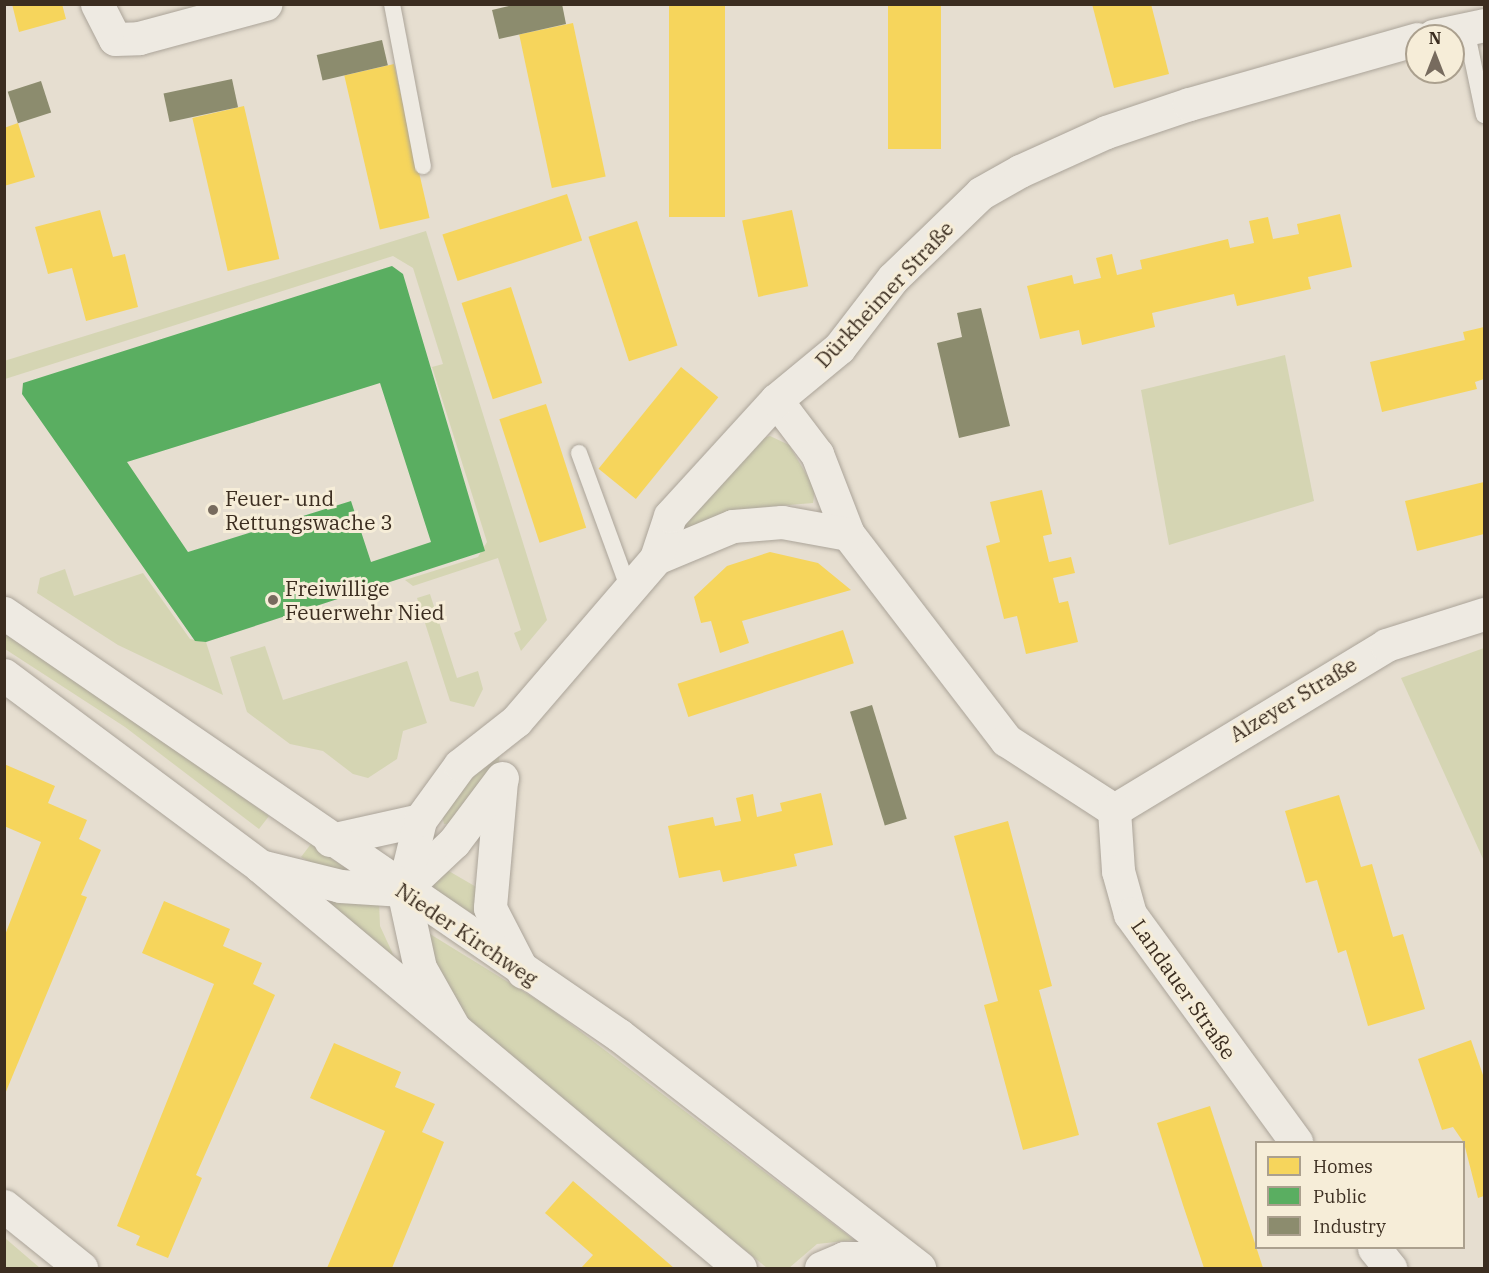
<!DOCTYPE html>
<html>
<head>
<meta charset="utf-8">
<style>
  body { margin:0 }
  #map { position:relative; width:1489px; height:1273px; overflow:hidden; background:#e6ded0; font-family:"IBM Plex Serif",serif }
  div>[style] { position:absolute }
  .green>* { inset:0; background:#d5d5b3 }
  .homes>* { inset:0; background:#f6d55c; transform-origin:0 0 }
  .public>* { inset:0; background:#5aae61 }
  .industry>* { inset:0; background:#8c8c6e; transform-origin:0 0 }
  .roads { filter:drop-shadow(0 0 2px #aba499) drop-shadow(0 0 2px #aba499) }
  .service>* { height:16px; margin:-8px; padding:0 8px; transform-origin:8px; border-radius:8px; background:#eeeae2 }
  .minor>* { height:33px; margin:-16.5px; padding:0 16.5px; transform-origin:16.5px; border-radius:16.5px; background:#eeeae2 }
  .secondary>* { height:33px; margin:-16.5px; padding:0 16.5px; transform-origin:16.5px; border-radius:16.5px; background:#eeeae2 }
  .dots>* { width:16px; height:16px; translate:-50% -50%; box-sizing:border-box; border:3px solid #f6edd8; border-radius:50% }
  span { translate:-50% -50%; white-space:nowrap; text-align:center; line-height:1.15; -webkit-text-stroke:6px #f6edd8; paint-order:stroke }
  .street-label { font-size:21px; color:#3b2d20 }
  .poi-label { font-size:21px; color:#3b2d20 }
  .left { translate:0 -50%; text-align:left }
  .frame { position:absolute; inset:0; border:6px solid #3b2d20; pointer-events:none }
  .legend { position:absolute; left:1255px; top:1141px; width:210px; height:108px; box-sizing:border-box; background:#f6edd8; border:2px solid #aba08e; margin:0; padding:8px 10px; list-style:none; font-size:18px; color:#3b2d20 }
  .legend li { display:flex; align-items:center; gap:12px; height:30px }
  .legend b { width:30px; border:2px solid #aba08e }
  .north { position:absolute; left:1405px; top:24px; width:60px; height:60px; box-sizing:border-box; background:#f6edd8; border:2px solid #aba08e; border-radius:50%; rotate:0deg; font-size:16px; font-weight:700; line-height:24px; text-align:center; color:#3b2d20 }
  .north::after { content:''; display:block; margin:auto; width:21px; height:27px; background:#776b5e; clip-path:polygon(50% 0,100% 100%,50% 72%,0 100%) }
</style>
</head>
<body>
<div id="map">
  <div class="green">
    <i style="clip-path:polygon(426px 231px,547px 620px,521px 651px,514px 633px,521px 630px,498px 558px,413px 586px,405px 580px,478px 557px,487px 542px,432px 367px,443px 364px,413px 268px,393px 256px,5px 379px,4px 361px)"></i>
    <i style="clip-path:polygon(1285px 355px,1314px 501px,1169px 545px,1141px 390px)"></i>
    <i style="clip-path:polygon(770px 436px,789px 445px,815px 489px,813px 503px,765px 507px,687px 533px,678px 523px,752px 441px)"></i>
    <i style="clip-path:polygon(65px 569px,74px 596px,143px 573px,190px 639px,206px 642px,223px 695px,118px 645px,37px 593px,40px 578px)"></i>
    <i style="clip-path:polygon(430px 594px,457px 678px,478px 671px,483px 689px,474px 707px,450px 701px,417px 598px)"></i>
    <i style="clip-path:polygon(4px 633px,133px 719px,269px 816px,259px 829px,125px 727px,5px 649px)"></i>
    <i style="clip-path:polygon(265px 646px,283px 700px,407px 661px,427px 723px,403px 731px,397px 759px,368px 778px,353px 774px,323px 751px,290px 744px,247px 712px,230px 657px)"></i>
    <i style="clip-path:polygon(1484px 648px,1484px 861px,1401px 678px)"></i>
    <i style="clip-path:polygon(500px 747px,499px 762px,457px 823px,444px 824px,441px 810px,486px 755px)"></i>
    <i style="clip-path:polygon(311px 844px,358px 877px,331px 874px,301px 857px)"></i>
    <i style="clip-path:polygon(447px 870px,478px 888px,480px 918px,434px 891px,433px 880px)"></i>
    <i style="clip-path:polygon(312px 893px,379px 902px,380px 926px,398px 965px)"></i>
    <i style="clip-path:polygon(417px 926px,547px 1006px,854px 1240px,817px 1244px,789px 1268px,767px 1268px,455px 1014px)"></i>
    <i style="clip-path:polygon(4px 1238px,5px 1238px,40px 1268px,5px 1268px)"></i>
  </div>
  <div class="homes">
    <i style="clip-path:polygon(12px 4px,62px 4px,66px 19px,19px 32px)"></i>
    <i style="left:669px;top:4px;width:56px;height:213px"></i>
    <i style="left:888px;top:4px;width:53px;height:145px"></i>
    <i style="clip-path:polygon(1092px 4px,1151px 4px,1169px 74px,1114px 88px)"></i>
    <i style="left:573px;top:23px;width:157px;height:55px;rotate:78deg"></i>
    <i style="left:394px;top:64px;width:158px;height:51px;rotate:77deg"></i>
    <i style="left:244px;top:106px;width:157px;height:53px;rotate:77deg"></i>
    <i style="clip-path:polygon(18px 123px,35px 177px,4px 186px,4px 128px)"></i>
    <i style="left:567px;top:194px;width:49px;height:131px;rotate:72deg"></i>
    <i style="clip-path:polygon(100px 210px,113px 257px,125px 254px,138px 307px,86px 321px,72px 268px,48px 274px,35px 227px)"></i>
    <i style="left:792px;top:210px;width:78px;height:51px;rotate:78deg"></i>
    <i style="clip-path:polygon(1340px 214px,1352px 267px,1308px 277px,1311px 289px,1237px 306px,1234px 294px,1152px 313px,1155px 327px,1082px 345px,1079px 330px,1040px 339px,1027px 286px,1072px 275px,1074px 284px,1101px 278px,1096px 258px,1112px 254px,1117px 275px,1142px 269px,1140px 260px,1228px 239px,1230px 248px,1254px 243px,1249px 221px,1268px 217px,1273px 239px,1299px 234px,1297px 224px)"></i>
    <i style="left:637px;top:221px;width:131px;height:51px;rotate:72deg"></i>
    <i style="left:511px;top:287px;width:101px;height:52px;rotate:72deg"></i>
    <i style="clip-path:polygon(1484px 327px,1484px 379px,1475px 382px,1477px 389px,1382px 412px,1370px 362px,1465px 340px,1463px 332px)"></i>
    <i style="left:681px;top:367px;width:48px;height:131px;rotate:39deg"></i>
    <i style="left:546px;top:404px;width:130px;height:49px;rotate:72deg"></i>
    <i style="clip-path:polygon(1484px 482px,1484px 534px,1417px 551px,1405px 501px)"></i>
    <i style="clip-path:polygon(1042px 490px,1052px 534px,1043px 536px,1049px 562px,1071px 557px,1075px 573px,1053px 578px,1059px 603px,1068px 601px,1078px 642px,1026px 654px,1017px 616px,1004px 619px,986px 546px,1000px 542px,990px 502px)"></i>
    <i style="clip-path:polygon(770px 552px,818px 563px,851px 590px,742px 621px,749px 643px,720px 653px,711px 621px,701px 623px,694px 597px,727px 566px)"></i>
    <i style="left:843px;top:630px;width:35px;height:174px;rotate:72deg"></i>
    <i style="clip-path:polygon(4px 764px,55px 786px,48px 803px,87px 820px,79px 839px,101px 850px,81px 895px,87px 897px,5px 1094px,5px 935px,41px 842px,4px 826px)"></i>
    <i style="clip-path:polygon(821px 793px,833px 845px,794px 854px,797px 866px,723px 882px,720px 870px,679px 878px,668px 826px,713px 817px,715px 826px,741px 821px,736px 798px,753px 794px,757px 817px,782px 811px,780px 803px)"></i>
    <i style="clip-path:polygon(1339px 795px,1361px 867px,1372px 864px,1393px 937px,1403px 934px,1425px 1009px,1368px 1026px,1346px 950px,1338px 953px,1317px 880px,1306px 883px,1285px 811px)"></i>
    <i style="clip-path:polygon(1008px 821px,1052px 986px,1039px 990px,1079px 1135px,1023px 1150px,984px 1005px,998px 1001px,954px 836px)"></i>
    <i style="clip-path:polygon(164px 901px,230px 929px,223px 946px,262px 963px,253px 984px,275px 995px,196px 1175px,202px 1178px,168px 1258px,136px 1245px,140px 1236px,117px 1226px,214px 984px,142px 953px)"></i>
    <i style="clip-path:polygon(1471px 1040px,1484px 1078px,1484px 1196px,1478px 1198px,1464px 1143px,1453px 1127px,1442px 1130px,1418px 1059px)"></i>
    <i style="clip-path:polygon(334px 1043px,401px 1072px,395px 1087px,435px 1104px,422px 1132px,444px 1142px,392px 1268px,327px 1268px,385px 1131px,310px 1098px)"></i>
    <i style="clip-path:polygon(1210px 1106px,1237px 1188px,1263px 1268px,1204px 1268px,1183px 1205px,1157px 1123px)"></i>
    <i style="clip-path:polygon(573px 1181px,621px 1222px,674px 1268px,582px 1267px,593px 1255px,545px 1213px)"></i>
  </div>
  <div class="public">
    <i style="clip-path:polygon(evenodd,392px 266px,403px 274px,485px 551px,206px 642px,195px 641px,22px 394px,23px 383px,392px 266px,380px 383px,431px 542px,371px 562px,351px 501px,188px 552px,127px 462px,380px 383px)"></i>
  </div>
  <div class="industry">
    <i style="clip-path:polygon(517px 4px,562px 4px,566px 24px,499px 39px,492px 10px)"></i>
    <i style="left:382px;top:40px;width:26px;height:67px;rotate:77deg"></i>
    <i style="left:232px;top:79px;width:29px;height:70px;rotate:78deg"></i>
    <i style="left:41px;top:81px;width:33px;height:35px;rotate:72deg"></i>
    <i style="clip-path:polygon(981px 308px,1010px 426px,959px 438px,937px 343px,962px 337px,957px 313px)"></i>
    <i style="left:872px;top:705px;width:119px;height:23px;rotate:73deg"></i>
  </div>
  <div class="roads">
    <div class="service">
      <i style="left:392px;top:4px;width:165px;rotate:79.2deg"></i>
      <i style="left:1466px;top:29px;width:88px;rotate:78.2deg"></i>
      <i style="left:579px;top:453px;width:146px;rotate:69.9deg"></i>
    </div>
    <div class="minor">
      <i style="left:97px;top:4px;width:39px;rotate:63deg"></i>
      <i style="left:115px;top:39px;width:24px;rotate:-2deg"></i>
      <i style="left:139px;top:38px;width:131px;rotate:-15.1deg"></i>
      <i style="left:1433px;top:36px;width:52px;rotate:-12.2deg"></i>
      <i style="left:776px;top:400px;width:68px;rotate:52.8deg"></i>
      <i style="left:817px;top:454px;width:86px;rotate:68.8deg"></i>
      <i style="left:848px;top:534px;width:260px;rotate:52.5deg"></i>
      <i style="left:1006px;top:740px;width:129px;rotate:32.9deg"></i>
      <i style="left:656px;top:558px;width:83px;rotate:-22.6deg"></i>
      <i style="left:733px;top:526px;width:49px;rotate:-4.7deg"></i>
      <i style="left:782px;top:522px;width:67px;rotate:10.3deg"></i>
      <i style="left:501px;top:781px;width:127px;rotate:95deg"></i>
      <i style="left:490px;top:908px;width:72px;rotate:62.7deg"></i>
      <i style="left:1114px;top:810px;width:318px;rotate:-31.2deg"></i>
      <i style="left:1386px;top:645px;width:103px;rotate:-17.6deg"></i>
      <i style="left:1114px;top:810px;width:61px;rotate:86.2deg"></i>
      <i style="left:1118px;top:871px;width:45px;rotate:74.4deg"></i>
      <i style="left:1130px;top:914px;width:282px;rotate:53.9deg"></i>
      <i style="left:330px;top:840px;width:92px;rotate:-12.5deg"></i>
      <i style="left:260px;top:866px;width:82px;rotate:14deg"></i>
      <i style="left:340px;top:886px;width:63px;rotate:3.6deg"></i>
      <i style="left:403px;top:890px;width:70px;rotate:-43.3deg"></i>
      <i style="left:454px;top:842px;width:80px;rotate:-53.1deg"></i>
      <i style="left:454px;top:1028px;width:69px;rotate:-119.5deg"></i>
      <i style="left:420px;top:968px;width:80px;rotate:-102.3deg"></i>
      <i style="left:403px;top:890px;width:72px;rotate:-76.3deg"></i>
      <i style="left:420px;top:820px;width:68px;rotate:-54deg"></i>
      <i style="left:460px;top:765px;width:71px;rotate:-38.2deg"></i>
      <i style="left:516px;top:721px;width:215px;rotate:-49.3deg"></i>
      <i style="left:656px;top:558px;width:44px;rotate:-71.6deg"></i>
      <i style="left:670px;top:516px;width:157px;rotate:-47.6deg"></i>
      <i style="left:776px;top:400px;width:82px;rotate:-39.5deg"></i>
      <i style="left:839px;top:348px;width:88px;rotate:-52.4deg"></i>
      <i style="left:893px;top:278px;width:122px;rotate:-44deg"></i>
      <i style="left:981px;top:193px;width:45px;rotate:-29.4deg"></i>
      <i style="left:1020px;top:171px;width:94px;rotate:-24.4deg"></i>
      <i style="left:1106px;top:132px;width:88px;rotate:-18.6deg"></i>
      <i style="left:1189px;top:104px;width:237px;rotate:-15.9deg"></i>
      <i style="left:4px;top:1206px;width:99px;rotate:38.8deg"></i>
      <i style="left:1374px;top:1248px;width:26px;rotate:51deg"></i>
      <i style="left:821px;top:1268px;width:25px;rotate:-23deg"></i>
      <i style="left:844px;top:1258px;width:34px"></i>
      <i style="left:878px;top:1258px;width:35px;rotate:16deg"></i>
    </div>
    <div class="secondary">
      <i style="left:4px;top:613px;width:746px;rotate:34.46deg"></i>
      <i style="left:619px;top:1035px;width:380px;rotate:37.8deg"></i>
      <i style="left:4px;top:675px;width:319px;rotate:36.7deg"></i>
      <i style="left:260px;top:866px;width:626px;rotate:39.95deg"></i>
    </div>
  </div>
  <div class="dots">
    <i style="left:213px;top:510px;background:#776b5e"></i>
    <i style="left:273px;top:600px;background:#776b5e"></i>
  </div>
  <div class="street-label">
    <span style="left:884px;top:294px;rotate:-47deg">Dürkheimer Straße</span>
    <span style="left:1293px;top:699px;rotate:-31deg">Alzeyer Straße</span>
    <span style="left:467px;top:934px;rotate:34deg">Nieder Kirchweg</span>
    <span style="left:1184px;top:989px;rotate:55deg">Landauer Straße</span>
  </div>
  <div class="poi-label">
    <span class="left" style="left:225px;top:510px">Feuer- und<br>Rettungswache 3</span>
    <span class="left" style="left:285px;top:600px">Freiwillige<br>Feuerwehr Nied</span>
  </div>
  <div class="frame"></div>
  <ul class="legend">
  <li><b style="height:16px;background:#f6d55c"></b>Homes</li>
  <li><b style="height:16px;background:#5aae61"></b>Public</li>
  <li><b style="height:16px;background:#8c8c6e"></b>Industry</li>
  </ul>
  <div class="north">N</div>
</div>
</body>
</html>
